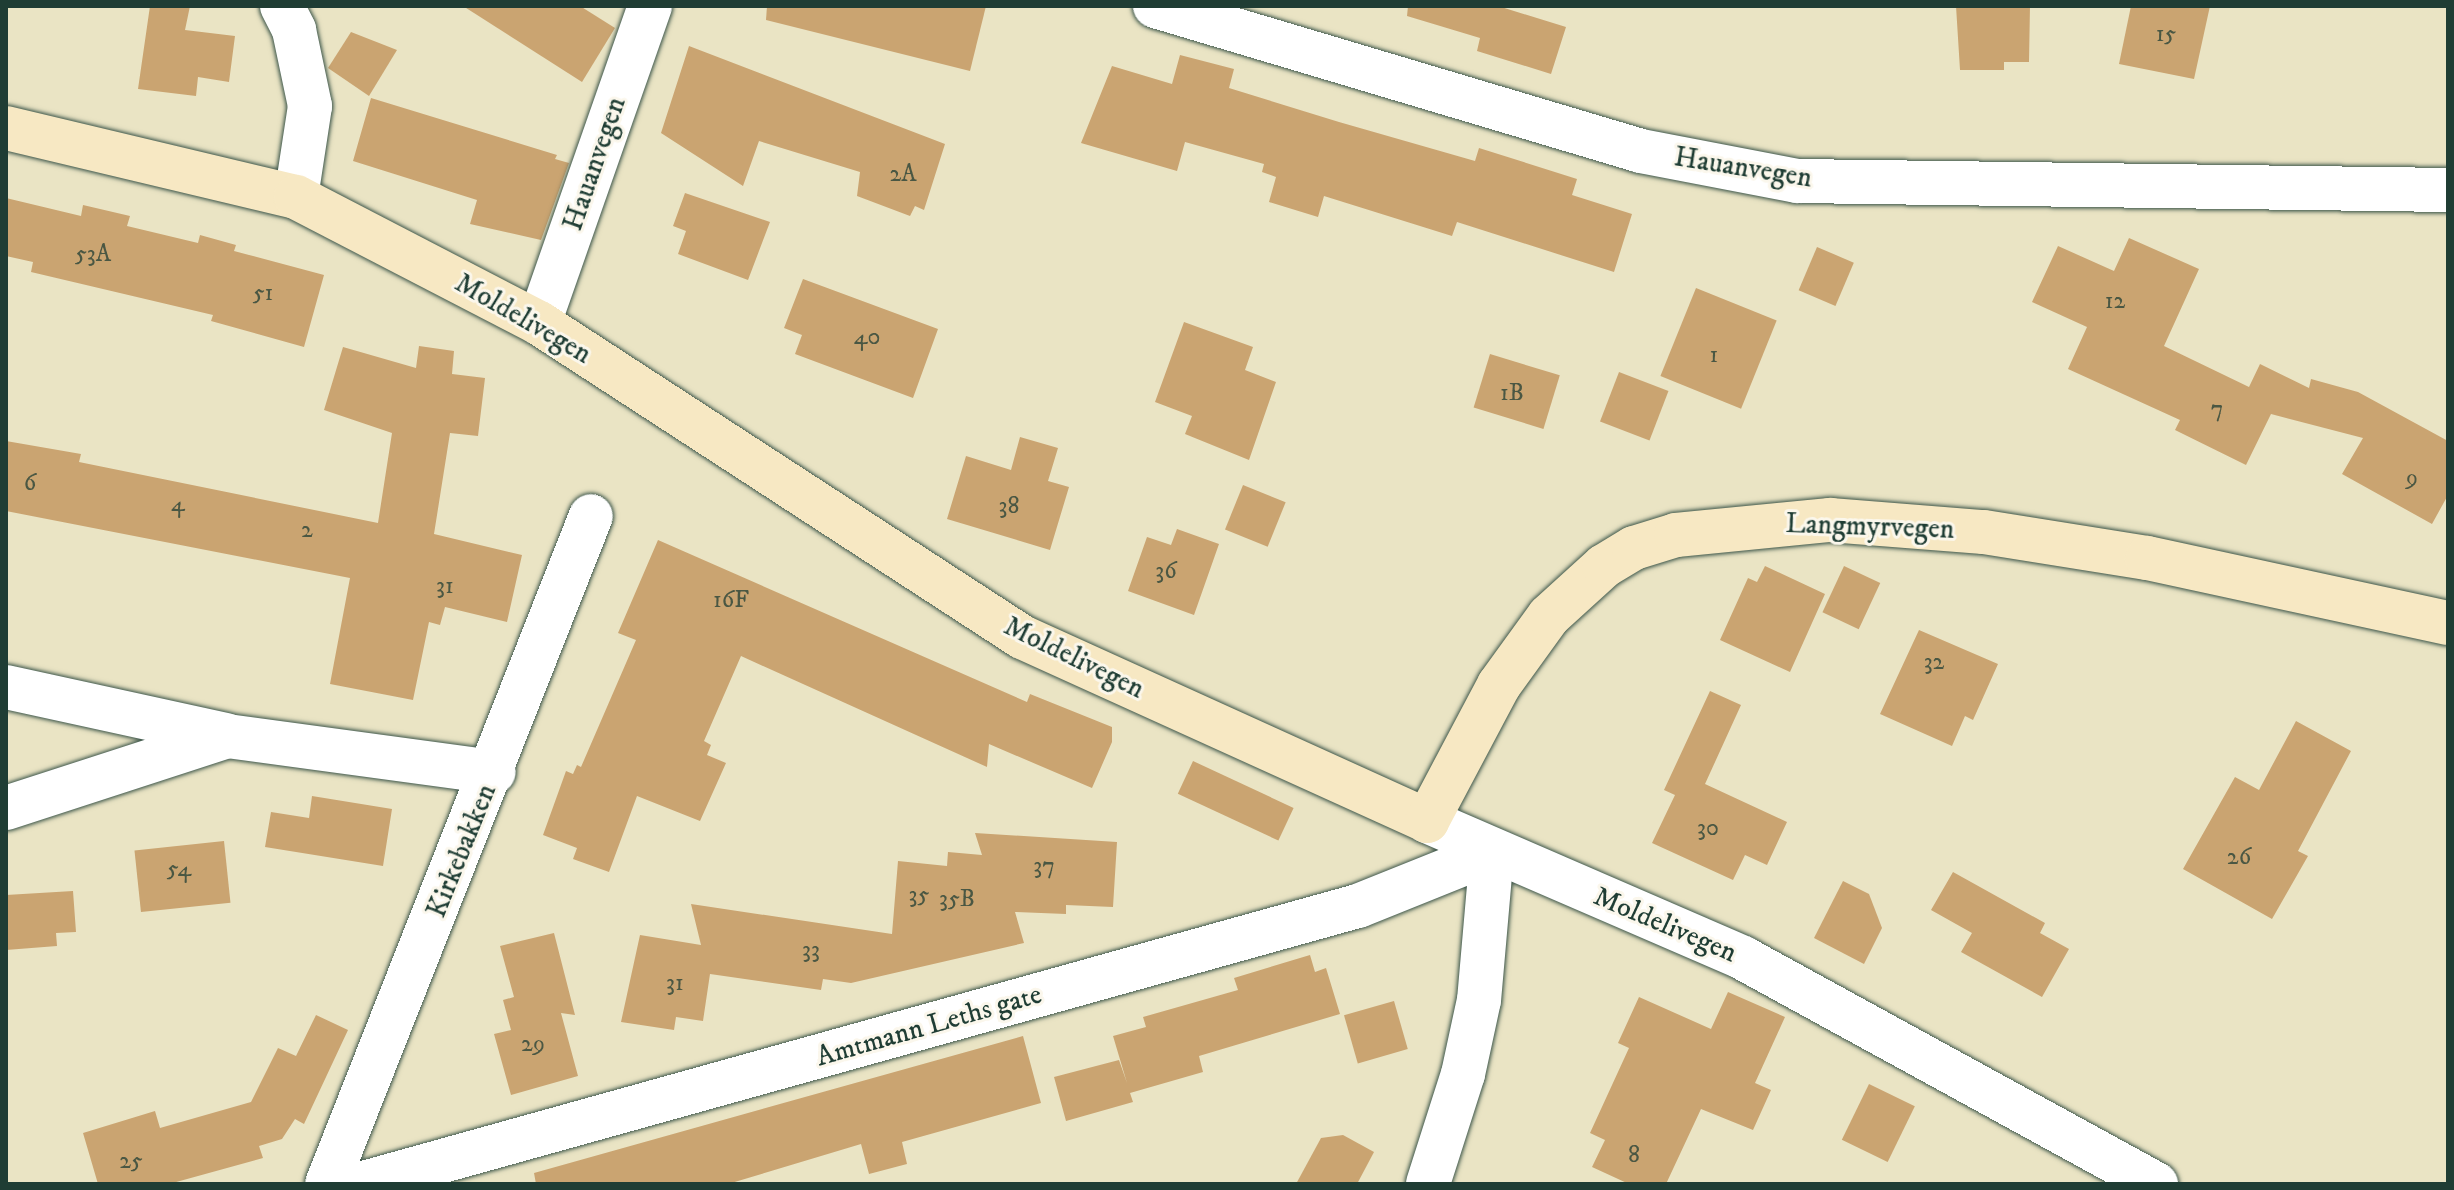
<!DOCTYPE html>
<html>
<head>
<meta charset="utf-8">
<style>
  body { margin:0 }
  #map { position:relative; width:2454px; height:1190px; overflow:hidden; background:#eae4c4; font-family:"IM FELL DW Pica",serif }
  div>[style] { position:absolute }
  .building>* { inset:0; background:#caa471; transform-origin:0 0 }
  .roads { filter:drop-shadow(0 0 2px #3d564a) drop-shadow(0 0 2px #3d564a) }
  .street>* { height:44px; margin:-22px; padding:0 22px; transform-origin:22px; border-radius:22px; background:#fff }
  .secondary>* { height:44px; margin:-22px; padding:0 22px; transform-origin:22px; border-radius:22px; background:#f7e8c3 }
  span { translate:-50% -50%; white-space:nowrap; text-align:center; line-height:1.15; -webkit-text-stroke:6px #fbf7ec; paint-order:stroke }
  .number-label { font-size:24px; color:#4a5743 }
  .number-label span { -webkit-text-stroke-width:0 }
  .street-label { font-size:28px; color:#1f3d34 }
  .frame { position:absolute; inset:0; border:8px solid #1f3d34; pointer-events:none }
</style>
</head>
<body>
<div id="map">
  <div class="building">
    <i style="clip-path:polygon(150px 6px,190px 6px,185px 30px,235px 36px,229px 82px,198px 77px,196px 96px,138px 89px)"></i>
    <i style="clip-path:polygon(463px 6px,580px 6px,615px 28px,582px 82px)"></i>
    <i style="clip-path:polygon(767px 6px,986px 6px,970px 71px,766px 20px)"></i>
    <i style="clip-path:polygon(1408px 6px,1498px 6px,1566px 27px,1551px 74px,1477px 51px,1480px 38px,1407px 16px)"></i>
    <i style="clip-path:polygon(1956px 6px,2030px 6px,2029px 62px,2004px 62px,2004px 70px,1960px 70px)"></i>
    <i style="clip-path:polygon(2131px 6px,2210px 6px,2194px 79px,2119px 64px)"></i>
    <i style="clip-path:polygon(351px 32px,397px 50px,369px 96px,328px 68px)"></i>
    <i style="clip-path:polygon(689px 46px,945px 144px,924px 210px,915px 206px,910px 216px,857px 196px,860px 172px,759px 141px,743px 186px,661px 133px)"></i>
    <i style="clip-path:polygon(1180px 55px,1234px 69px,1229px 88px,1339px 122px,1475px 161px,1479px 148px,1577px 179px,1572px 195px,1632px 214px,1614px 272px,1457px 222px,1452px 236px,1324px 196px,1318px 217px,1269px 202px,1276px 177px,1262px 172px,1264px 164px,1185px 142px,1177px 171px,1081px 143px,1112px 66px,1172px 84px)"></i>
    <i style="clip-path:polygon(371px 98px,557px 155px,555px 159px,569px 163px,541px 240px,470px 224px,477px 200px,353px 161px)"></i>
    <i style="clip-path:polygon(685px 193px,770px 222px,748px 280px,678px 254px,686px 231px,673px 226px)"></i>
    <i style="clip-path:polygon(6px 198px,81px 216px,83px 205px,130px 216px,127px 226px,198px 243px,200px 235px,236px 245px,234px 251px,324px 275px,304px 347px,211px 321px,213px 315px,31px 272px,33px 262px,6px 256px)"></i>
    <i style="clip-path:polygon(2129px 238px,2199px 269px,2164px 346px,2249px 387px,2260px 364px,2309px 388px,2311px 379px,2358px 392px,2448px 441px,2448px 495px,2432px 524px,2342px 474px,2363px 438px,2271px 414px,2246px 465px,2175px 430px,2180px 420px,2068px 369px,2087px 327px,2032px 302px,2058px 246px,2114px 271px)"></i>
    <i style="left:1817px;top:247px;width:40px;height:47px;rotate:23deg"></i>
    <i style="clip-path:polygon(803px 279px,938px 329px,913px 398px,795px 354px,802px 335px,784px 328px)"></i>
    <i style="left:1696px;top:288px;width:87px;height:95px;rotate:22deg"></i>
    <i style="clip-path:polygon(1184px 322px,1253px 347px,1245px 370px,1276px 382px,1249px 460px,1185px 434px,1192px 416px,1155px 402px)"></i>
    <i style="clip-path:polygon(419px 346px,454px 351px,452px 374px,485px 378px,478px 436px,450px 433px,434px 534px,522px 555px,507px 622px,445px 607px,440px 625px,429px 622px,413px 700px,330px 684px,350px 578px,6px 511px,6px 441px,81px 454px,79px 462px,378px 523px,392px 433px,324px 410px,343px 347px,416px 368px)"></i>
    <i style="left:1490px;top:354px;width:73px;height:56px;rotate:17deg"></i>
    <i style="left:1619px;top:372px;width:53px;height:53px;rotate:21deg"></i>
    <i style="clip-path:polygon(1020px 437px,1058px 448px,1048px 481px,1069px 487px,1050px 550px,947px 519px,966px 456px,1011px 470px)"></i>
    <i style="left:1243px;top:485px;width:46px;height:48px;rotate:22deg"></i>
    <i style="clip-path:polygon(1177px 529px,1219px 544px,1194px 615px,1128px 591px,1147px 537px,1171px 545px)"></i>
    <i style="clip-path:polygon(658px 540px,1027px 702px,1030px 694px,1112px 727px,1112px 742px,1092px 788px,989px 744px,987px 767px,741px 656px,704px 741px,711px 745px,707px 755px,726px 763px,700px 821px,637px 796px,609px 872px,573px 859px,577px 848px,543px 835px,566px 771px,573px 774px,577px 765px,581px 767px,636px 640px,618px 633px)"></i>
    <i style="clip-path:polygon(1765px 566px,1825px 594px,1790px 672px,1720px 640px,1748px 578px,1757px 582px)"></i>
    <i style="left:1844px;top:566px;width:40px;height:51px;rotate:25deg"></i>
    <i style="clip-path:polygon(1919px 630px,1998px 664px,1973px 720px,1965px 716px,1952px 746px,1880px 714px)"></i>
    <i style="clip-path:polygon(1710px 691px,1741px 705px,1705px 784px,1787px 822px,1767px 865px,1745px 855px,1733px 880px,1652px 843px,1675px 795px,1664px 790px)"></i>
    <i style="clip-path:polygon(2296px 721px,2351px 751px,2298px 851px,2308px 856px,2272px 919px,2183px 869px,2235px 777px,2259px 790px)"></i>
    <i style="left:1193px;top:761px;width:111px;height:36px;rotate:25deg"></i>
    <i style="clip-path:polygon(312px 796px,392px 809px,383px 866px,265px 847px,271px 812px,309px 818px)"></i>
    <i style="clip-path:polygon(975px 833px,1117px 842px,1113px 907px,1066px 905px,1066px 914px,1015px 912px,1024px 943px,851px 983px,823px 979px,821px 990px,710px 974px,703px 1021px,676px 1017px,674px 1030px,621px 1022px,640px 935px,701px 945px,691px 904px,892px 934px,898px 861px,947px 866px,948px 852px,982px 855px)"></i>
    <i style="left:224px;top:841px;width:62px;height:90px;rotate:84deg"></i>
    <i style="clip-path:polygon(1953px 872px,2045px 923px,2040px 933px,2069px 949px,2042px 997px,1961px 952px,1972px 933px,1931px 910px)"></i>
    <i style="clip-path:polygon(1843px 881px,1869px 894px,1882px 928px,1864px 964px,1814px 938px)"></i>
    <i style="clip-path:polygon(73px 891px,76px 932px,56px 933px,57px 946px,6px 950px,6px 895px)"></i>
    <i style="clip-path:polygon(554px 933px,575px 1015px,561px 1013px,578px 1076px,511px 1095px,494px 1034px,511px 1030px,503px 1000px,514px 997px,500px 946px)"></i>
    <i style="clip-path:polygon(1310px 955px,1315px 972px,1326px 968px,1340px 1014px,1199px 1056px,1203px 1072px,1130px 1093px,1133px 1102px,1066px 1121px,1054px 1077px,1119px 1060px,1127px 1083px,1113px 1036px,1146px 1027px,1143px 1017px,1238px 990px,1234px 978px)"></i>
    <i style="clip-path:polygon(1728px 992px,1785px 1017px,1755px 1083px,1771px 1090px,1753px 1130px,1701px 1109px,1666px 1184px,1629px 1184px,1592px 1167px,1605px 1140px,1590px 1133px,1629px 1048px,1618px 1043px,1639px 997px,1711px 1029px)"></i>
    <i style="left:1394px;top:1001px;width:50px;height:52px;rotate:74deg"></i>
    <i style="clip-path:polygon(316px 1015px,348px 1030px,304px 1124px,295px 1119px,282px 1139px,259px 1146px,263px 1158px,169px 1184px,98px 1184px,83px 1133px,155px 1111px,160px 1128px,251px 1102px,278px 1048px,296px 1056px)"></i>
    <i style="clip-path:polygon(1023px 1036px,1041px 1103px,902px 1142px,907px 1164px,869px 1174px,861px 1144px,728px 1184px,536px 1184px,534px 1173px)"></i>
    <i style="left:1869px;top:1084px;width:51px;height:62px;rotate:26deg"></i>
    <i style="clip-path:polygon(1343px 1135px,1374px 1152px,1357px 1184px,1296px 1184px,1321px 1138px)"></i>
  </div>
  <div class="roads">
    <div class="street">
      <i style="left:282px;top:6px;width:27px;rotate:63deg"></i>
      <i style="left:294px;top:30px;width:78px;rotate:78.1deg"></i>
      <i style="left:310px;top:106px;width:92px;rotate:98.7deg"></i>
      <i style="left:1155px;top:6px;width:507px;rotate:16.61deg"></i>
      <i style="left:1641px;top:151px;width:159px;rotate:10.9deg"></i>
      <i style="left:1797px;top:181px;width:651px;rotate:0.79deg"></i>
      <i style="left:539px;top:323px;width:336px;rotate:-70.7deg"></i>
      <i style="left:6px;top:687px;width:225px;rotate:12.3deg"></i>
      <i style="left:6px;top:808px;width:232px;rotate:-18deg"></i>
      <i style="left:227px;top:736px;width:269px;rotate:7.7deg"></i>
      <i style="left:1427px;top:821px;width:344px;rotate:23.4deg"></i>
      <i style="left:1743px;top:958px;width:471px;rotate:28.7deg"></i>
      <i style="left:327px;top:1184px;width:718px;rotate:-68.44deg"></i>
      <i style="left:360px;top:1184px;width:1036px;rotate:-15.57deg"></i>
      <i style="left:1358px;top:906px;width:144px;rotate:-21.9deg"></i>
      <i style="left:1492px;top:852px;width:149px;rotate:95deg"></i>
      <i style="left:1479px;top:1000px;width:76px;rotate:102.2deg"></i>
      <i style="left:1463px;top:1074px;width:115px;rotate:107.7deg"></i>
    </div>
    <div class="secondary">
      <i style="left:6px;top:128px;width:298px;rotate:13.4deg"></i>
      <i style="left:296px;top:197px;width:274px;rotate:27.4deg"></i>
      <i style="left:539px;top:323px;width:576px;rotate:33.03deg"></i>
      <i style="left:1022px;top:637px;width:445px;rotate:24.4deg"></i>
      <i style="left:1427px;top:821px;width:154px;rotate:-62.1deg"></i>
      <i style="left:1499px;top:685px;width:85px;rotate:-54.1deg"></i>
      <i style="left:1549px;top:616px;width:74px;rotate:-42.3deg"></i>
      <i style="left:1604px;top:566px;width:35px;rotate:-31deg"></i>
      <i style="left:1634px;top:548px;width:44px;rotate:-17.2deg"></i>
      <i style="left:1676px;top:535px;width:155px;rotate:-5.6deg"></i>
      <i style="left:1830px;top:520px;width:154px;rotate:4.5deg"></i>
      <i style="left:1984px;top:532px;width:165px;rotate:9.1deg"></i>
      <i style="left:2147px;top:558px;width:308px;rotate:12.2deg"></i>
    </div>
  </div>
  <div class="number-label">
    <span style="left:2166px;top:35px">15</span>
    <span style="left:903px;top:175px">2A</span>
    <span style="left:93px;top:255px">53A</span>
    <span style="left:263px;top:294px">51</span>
    <span style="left:2115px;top:302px">12</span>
    <span style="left:867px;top:338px">40</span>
    <span style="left:1714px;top:356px">1</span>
    <span style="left:1512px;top:394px">1B</span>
    <span style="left:2217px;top:410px">7</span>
    <span style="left:2412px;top:479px">9</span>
    <span style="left:30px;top:484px">6</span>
    <span style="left:178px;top:505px">4</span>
    <span style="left:1009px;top:507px">38</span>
    <span style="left:307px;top:531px">2</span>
    <span style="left:1166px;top:572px">36</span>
    <span style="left:445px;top:587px">31</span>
    <span style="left:731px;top:601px">16F</span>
    <span style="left:1934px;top:663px">32</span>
    <span style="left:1708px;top:829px">30</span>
    <span style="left:2239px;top:858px">26</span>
    <span style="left:1044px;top:867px">37</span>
    <span style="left:179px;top:870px">54</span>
    <span style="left:919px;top:896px">35</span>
    <span style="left:957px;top:900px">35B</span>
    <span style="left:811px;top:951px">33</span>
    <span style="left:675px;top:984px">31</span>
    <span style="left:533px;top:1045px">29</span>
    <span style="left:1634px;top:1156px">8</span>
    <span style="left:131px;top:1162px">25</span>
  </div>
  <div class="street-label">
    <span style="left:595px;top:164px;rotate:-71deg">Hauanvegen</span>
    <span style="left:1743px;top:168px;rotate:9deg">Hauanvegen</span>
    <span style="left:523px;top:319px;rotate:30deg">Moldelivegen</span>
    <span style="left:1870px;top:527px;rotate:2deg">Langmyrvegen</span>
    <span style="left:1074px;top:658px;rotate:26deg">Moldelivegen</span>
    <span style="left:462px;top:851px;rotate:-68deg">Kirkebakken</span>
    <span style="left:1665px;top:925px;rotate:23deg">Moldelivegen</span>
    <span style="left:929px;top:1026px;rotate:-16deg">Amtmann Leths gate</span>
  </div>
  <div class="frame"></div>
</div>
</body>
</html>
